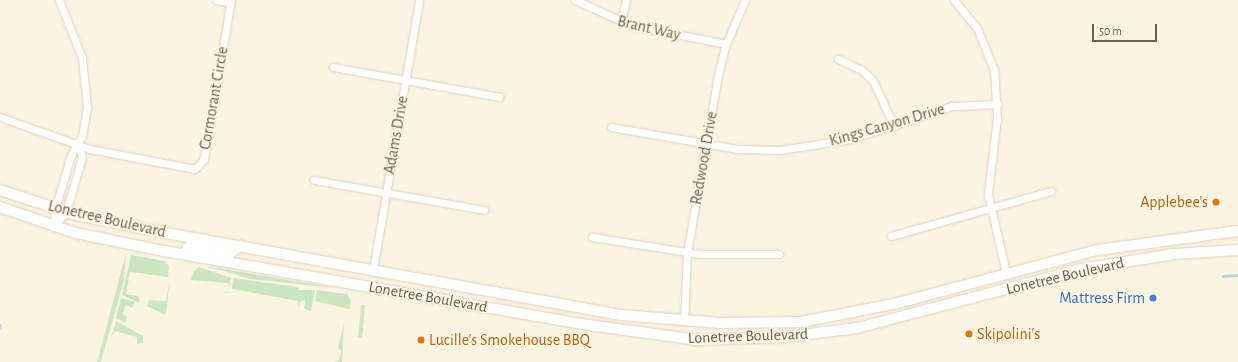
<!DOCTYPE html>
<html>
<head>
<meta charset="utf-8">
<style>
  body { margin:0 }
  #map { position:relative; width:1238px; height:362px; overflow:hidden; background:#fbf4e1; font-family:"Alegreya Sans",sans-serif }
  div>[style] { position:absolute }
  .green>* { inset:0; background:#cbe7c1; transform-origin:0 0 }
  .stream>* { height:2.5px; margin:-1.25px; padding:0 1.25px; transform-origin:1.25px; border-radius:1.25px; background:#b7d6e3 }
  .roads { filter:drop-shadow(0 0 1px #ded1be) drop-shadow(0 0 1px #ded1be) }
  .street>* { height:7px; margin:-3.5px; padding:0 3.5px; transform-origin:3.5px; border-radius:3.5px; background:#fff }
  .secondary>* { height:10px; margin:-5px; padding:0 5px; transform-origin:5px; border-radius:5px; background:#fff }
  .dots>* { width:11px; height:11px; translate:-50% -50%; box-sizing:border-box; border:2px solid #fef8e7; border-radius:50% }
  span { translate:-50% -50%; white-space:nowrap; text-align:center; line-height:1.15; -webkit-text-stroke:3px #fef8e7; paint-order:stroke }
  .street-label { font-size:16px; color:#705d4a }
  .food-label { font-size:16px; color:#c56008 }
  .right { translate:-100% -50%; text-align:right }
  .left { translate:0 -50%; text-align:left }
  .shop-label { font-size:16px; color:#366cbe }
  .scale { position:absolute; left:1092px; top:24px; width:65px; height:18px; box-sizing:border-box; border:2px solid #705d4a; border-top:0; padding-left:5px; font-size:12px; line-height:14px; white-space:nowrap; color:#705d4a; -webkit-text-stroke:3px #fef8e7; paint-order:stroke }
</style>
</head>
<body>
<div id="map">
  <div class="green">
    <i style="clip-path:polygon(126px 254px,124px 280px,101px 362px,97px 362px)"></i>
    <i style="clip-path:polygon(131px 255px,164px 261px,169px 266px,168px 277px,130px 272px,126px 294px,138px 296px,140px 303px,122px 295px)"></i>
    <i style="clip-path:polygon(206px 266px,335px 288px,251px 279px)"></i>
    <i style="clip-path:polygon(199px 267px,231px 278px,228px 293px,222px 292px,228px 292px,229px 283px,191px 280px,193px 272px)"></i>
    <i style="clip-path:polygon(233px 278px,297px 287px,299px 290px,315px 290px,311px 311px,304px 309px,305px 301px,301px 300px,298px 308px,298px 301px,232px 289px)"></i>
    <i style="clip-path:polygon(170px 281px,166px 312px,165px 315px,147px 306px,149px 300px,166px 301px)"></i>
    <i style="clip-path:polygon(317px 290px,347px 294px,351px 301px,349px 309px,315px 301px)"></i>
    <i style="clip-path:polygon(121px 298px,135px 302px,132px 308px,126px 305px,122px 314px,127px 317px,125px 323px,116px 318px)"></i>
    <i style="left:365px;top:305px;width:33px;height:4px;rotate:95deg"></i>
    <i style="clip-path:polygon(116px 321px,143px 336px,143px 343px,137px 344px,137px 337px,115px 331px,111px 337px)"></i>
    <i style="clip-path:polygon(344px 323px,342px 362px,335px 362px,340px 359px,341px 350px,338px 348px)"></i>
  </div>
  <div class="stream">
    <i style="left:1223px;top:276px;width:15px;rotate:-4deg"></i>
    <i style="left:0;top:325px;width:2px;rotate:90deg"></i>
  </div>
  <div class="roads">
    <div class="street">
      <i style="left:216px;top:0;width:15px;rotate:11deg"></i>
      <i style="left:575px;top:0;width:60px;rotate:24.4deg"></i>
      <i style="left:630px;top:25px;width:98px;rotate:11.2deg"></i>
      <i style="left:954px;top:0;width:36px;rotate:51deg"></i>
      <i style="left:977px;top:28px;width:45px;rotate:68deg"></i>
      <i style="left:994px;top:70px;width:48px;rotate:86.4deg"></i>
      <i style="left:997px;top:118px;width:77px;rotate:96.8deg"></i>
      <i style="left:988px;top:194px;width:81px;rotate:77.2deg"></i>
      <i style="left:621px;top:23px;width:24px;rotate:-78deg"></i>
      <i style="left:838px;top:59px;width:26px;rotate:25deg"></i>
      <i style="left:862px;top:70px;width:16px;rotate:45deg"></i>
      <i style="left:873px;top:81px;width:50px;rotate:65deg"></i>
      <i style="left:333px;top:67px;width:169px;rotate:10.2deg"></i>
      <i style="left:0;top:117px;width:96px;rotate:19.6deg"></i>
      <i style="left:90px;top:149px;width:107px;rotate:10.8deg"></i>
      <i style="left:195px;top:169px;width:13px;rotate:-48deg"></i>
      <i style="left:204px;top:159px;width:161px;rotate:-80.4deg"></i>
      <i style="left:611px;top:127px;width:129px;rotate:9.8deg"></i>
      <i style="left:738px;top:149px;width:42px;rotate:1.4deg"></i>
      <i style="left:780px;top:150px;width:72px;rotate:-8.8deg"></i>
      <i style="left:851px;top:139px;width:106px;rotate:-18.1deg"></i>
      <i style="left:952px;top:106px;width:46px;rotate:-2.5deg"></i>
      <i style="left:314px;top:180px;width:173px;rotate:10deg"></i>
      <i style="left:54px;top:226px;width:17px;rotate:-87deg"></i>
      <i style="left:55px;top:209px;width:56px;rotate:-73.5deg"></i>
      <i style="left:71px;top:155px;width:22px;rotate:-60deg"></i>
      <i style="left:82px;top:136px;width:29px;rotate:-80deg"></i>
      <i style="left:87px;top:107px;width:49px;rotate:-95.8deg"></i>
      <i style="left:82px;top:58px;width:62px;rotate:-111.6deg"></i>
      <i style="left:54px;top:226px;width:18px;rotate:-49deg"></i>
      <i style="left:66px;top:212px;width:57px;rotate:-73.8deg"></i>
      <i style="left:82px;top:157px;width:11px;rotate:-105deg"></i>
      <i style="left:891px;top:236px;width:166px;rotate:-15.7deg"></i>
      <i style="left:592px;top:237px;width:108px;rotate:9deg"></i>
      <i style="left:699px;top:254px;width:80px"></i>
      <i style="left:373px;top:270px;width:274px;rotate:-80.3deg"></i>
      <i style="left:684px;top:321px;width:68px;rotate:-87.5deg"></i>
      <i style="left:687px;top:253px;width:181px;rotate:-80.1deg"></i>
      <i style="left:718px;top:75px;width:32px;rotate:-76deg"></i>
      <i style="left:726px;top:44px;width:48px;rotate:-66.6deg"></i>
    </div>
    <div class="secondary">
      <i style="left:0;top:190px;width:80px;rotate:18.2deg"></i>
      <i style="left:76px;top:215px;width:86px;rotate:11.4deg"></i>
      <i style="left:160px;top:232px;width:469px;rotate:10.2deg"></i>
      <i style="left:622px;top:315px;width:98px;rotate:4.7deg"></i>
      <i style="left:720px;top:323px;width:81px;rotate:-0.7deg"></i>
      <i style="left:801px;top:322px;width:95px;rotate:-11deg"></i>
      <i style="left:894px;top:304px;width:210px;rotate:-14.9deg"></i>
      <i style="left:1097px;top:250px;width:142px;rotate:-7.7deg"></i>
      <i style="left:0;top:207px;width:80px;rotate:18.9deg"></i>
      <i style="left:76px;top:233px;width:90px;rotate:11.6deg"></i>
      <i style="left:164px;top:251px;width:430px;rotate:9.9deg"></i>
      <i style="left:588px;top:325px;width:111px;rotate:7.8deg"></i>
      <i style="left:698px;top:340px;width:87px;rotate:-2deg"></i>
      <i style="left:785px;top:337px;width:73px;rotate:-7.1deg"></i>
      <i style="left:857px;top:328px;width:233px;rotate:-14.7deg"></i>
      <i style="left:1082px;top:269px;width:93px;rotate:-9.3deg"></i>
      <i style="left:1174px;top:254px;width:64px;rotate:-3.6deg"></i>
      <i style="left:184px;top:254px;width:8px;rotate:-60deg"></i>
      <i style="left:188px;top:247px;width:42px;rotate:9.7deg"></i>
      <i style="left:229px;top:254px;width:14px;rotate:-36deg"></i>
    </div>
  </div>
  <div class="dots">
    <i style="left:1216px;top:202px;background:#e8710a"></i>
    <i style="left:1153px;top:298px;background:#3f7fe0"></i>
    <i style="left:969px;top:334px;background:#e8710a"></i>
    <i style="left:421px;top:340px;background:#e8710a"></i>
  </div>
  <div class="street-label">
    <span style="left:649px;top:28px;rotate:13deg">Brant Way</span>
    <span style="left:214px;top:98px;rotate:-80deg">Cormorant Circle</span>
    <span style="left:887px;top:125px;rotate:-16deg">Kings Canyon Drive</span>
    <span style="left:396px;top:135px;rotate:-80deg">Adams Drive</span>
    <span style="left:704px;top:158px;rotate:-80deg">Redwood Drive</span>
    <span style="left:107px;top:219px;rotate:13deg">Lonetree Boulevard</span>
    <span style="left:1065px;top:276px;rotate:-13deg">Lonetree Boulevard</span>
    <span style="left:428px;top:297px;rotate:10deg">Lonetree Boulevard</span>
    <span style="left:748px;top:336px;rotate:-2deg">Lonetree Boulevard</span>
  </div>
  <div class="food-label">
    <span class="right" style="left:1208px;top:202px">Applebee's</span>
    <span class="left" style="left:977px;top:334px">Skipolini's</span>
    <span class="left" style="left:429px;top:340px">Lucille's Smokehouse BBQ</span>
  </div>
  <div class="shop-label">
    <span class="right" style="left:1145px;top:298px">Mattress Firm</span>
  </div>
  <div class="scale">50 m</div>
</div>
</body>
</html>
